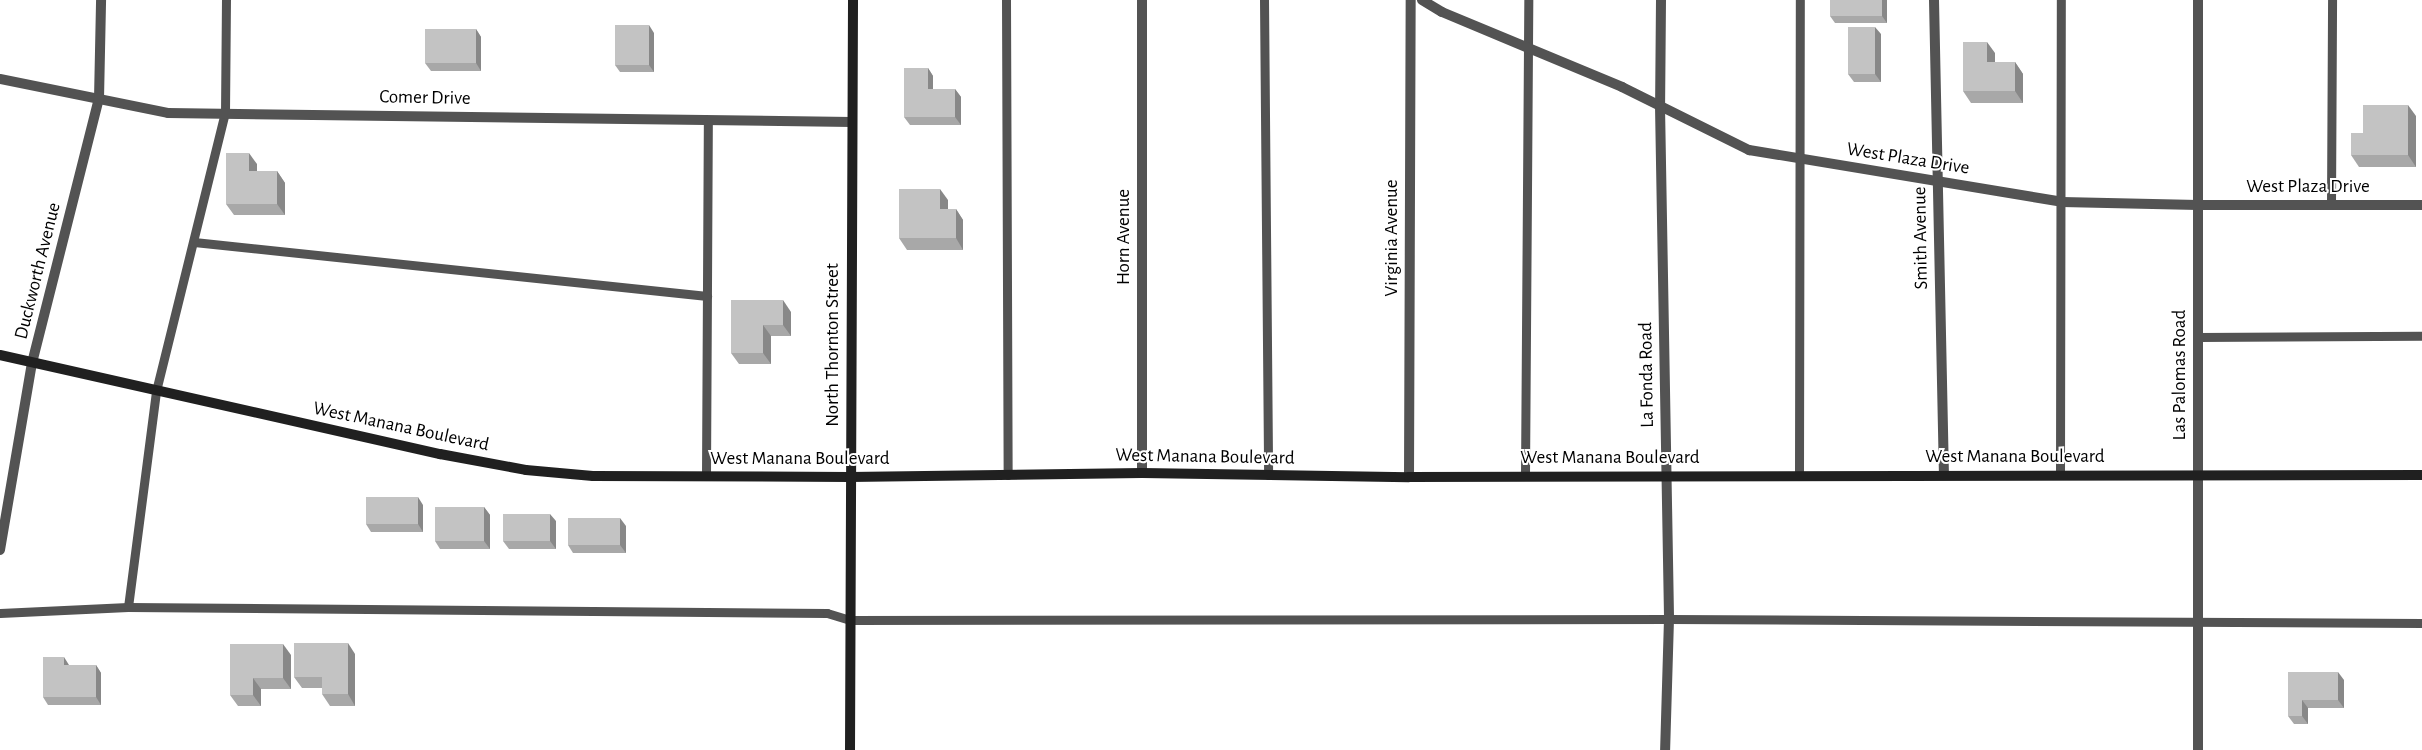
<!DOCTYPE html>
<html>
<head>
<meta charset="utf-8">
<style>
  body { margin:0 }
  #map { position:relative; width:2422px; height:750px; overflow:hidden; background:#fff; font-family:"Alegreya Sans",sans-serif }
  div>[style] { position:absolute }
  .lane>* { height:9px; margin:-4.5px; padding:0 4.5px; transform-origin:4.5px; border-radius:4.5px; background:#535353 }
  .street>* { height:10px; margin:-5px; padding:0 5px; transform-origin:5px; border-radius:5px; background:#535353 }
  .secondary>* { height:10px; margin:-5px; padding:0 5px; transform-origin:5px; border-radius:5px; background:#202020 }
  .wall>* { inset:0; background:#a8a8a8 }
  .shaded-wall>* { inset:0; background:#888 }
  .building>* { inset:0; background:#c3c3c3; transform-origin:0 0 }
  span { translate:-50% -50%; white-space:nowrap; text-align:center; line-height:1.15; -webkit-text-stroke:4px #fff; paint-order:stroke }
  .street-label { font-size:19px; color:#000 }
</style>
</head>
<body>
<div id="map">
  <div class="lane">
    <i style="left:1006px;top:0;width:475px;rotate:89.8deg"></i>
    <i style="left:1264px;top:0;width:475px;rotate:89.5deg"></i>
    <i style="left:2331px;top:205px;width:205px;rotate:-89.7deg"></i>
    <i style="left:194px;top:242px;width:516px;rotate:6.01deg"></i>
    <i style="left:2198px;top:337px;width:224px;rotate:-0.3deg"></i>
    <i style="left:1799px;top:475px;width:475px;rotate:-89.9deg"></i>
    <i style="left:2060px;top:475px;width:475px;rotate:-89.9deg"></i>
    <i style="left:706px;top:476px;width:356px;rotate:-89.7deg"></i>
    <i style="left:1525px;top:476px;width:476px;rotate:-89.6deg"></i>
    <i style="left:128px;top:607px;width:218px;rotate:-82.6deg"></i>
    <i style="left:156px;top:391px;width:286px;rotate:-76.1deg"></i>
    <i style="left:225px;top:113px;width:113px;rotate:-89.5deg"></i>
    <i style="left:0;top:613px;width:128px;rotate:-2.7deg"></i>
    <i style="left:128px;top:607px;width:699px;rotate:0.49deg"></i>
    <i style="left:827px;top:613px;width:24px;rotate:17deg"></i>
    <i style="left:850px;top:620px;width:819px;rotate:-0.07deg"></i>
    <i style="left:1669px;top:619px;width:753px;rotate:0.3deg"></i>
  </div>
  <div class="street">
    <i style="left:1142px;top:0;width:473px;rotate:90deg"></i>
    <i style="left:1422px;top:0;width:23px;rotate:31deg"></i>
    <i style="left:1442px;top:12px;width:195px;rotate:22.6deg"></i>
    <i style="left:1622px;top:87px;width:142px;rotate:26.4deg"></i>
    <i style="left:1749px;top:150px;width:317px;rotate:9.4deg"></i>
    <i style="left:2062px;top:202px;width:136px;rotate:1.3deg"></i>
    <i style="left:2198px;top:205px;width:224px"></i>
    <i style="left:1661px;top:0;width:106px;rotate:90.5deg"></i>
    <i style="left:1660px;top:106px;width:513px;rotate:88.99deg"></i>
    <i style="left:1669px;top:619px;width:131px;rotate:91.7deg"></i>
    <i style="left:1934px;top:0;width:475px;rotate:88.8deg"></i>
    <i style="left:2198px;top:0;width:750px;rotate:90deg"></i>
    <i style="left:0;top:79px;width:171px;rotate:11.4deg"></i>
    <i style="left:168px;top:113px;width:684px;rotate:0.75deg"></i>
    <i style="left:1409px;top:477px;width:477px;rotate:-89.8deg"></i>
    <i style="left:0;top:550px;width:190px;rotate:-80.3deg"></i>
    <i style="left:32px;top:363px;width:272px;rotate:-75.8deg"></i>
    <i style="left:99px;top:99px;width:99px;rotate:-88.8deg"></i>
  </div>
  <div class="secondary">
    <i style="left:0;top:355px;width:451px;rotate:12.7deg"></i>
    <i style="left:440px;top:454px;width:87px;rotate:10.5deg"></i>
    <i style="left:526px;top:470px;width:67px;rotate:5.1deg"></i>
    <i style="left:593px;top:476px;width:257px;rotate:0.2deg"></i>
    <i style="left:850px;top:477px;width:292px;rotate:-0.8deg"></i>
    <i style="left:1142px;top:473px;width:267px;rotate:0.9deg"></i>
    <i style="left:1409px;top:477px;width:1013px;rotate:-0.11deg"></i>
    <i style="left:850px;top:750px;width:750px;rotate:-89.77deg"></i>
  </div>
  <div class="wall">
    <i style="clip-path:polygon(1887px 0,1887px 23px,1835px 23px,1830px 16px)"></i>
    <i style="clip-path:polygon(476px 29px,481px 37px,481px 71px,431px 71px,425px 63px)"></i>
    <i style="clip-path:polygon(654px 33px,654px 72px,620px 72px,615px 65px)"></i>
    <i style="clip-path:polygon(1881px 34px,1881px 82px,1854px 82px,1848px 74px)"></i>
    <i style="clip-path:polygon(1995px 53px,1995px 62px,2015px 62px,2023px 74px,2023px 103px,1971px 103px,1963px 91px)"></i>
    <i style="clip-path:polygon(928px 68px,933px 76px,933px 89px,955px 89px,961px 97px,961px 125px,910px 125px,904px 117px)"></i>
    <i style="clip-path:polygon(2416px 116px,2416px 167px,2359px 167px,2351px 155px,2363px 133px)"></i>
    <i style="clip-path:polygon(257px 164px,257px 171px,277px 171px,285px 183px,285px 215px,234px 215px,226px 204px)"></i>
    <i style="clip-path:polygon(948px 200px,948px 209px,956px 209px,963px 220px,963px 250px,907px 250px,899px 238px)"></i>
    <i style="clip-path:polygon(731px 300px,791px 312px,791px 336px,771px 336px,771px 364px,739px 364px,731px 353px)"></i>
    <i style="clip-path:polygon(423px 505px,423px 532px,371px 532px,366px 524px)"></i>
    <i style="clip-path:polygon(484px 507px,490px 515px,490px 549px,440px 549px,435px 541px)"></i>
    <i style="clip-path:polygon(556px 521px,556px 549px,509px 549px,503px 541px)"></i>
    <i style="clip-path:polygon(626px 526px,626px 553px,573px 553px,568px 545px)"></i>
    <i style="clip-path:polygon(230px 644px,291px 655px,291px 689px,261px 689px,261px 706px,238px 706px,230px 695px)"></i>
    <i style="clip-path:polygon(355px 654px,355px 706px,330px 706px,322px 694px,322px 688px,302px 688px,294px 677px)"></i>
    <i style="clip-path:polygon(69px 665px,96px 665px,101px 673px,101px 705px,48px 705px,43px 697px)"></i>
    <i style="clip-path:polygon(2288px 672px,2344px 680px,2344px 708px,2308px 708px,2308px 724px,2294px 724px,2288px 716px)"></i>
  </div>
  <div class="shaded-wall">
    <i style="clip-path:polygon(1882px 0,1887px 0,1887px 23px,1882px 16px)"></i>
    <i style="clip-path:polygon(649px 25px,654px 33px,654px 72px,649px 65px)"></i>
    <i style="clip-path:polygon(1875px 27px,1881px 34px,1881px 82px,1875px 74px)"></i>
    <i style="clip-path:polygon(476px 29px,481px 37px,481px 71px,476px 63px)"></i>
    <i style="clip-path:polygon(1987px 42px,1995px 53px,1995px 74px,1987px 62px)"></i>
    <i style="clip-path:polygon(2015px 62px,2023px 74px,2023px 103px,2015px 91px)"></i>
    <i style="clip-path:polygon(928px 68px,933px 76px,933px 97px,928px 89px)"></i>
    <i style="clip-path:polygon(955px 89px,961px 97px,961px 125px,955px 117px)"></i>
    <i style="clip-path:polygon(2408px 105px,2416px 116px,2416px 167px,2408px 155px)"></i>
    <i style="clip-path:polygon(249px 153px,257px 164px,257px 183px,249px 171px)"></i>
    <i style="clip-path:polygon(277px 171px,285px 183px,285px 215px,277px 204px)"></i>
    <i style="clip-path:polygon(940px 189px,948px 200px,948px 220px,940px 209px)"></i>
    <i style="clip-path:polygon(956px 209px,963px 220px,963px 250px,956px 238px)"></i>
    <i style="clip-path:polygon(783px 300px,791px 312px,791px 336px,783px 325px)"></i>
    <i style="clip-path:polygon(763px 325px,771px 336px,771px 364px,763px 353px)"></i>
    <i style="clip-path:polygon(418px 497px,423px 505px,423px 532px,418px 524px)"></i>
    <i style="clip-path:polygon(484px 507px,490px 515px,490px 549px,484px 541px)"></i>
    <i style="clip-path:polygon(550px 514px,556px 521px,556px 549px,550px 541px)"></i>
    <i style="clip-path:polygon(620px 518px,626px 526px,626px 553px,620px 545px)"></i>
    <i style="clip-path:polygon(348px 643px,355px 654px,355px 706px,348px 694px)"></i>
    <i style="clip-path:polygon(283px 644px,291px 655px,291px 689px,283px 678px)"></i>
    <i style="clip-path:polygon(64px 657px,69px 665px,64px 665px)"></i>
    <i style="clip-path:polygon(96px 665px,101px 673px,101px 705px,96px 697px)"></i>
    <i style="clip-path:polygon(2338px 672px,2344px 680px,2344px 708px,2338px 700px)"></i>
    <i style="clip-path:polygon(253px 678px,261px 689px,261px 706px,253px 695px)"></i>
    <i style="clip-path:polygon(2302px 700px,2308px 708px,2308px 724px,2302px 716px)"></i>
  </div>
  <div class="building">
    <i style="left:1830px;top:0;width:52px;height:16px"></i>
    <i style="left:615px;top:25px;width:34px;height:40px"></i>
    <i style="left:1848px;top:27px;width:27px;height:47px"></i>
    <i style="left:425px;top:29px;width:51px;height:34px"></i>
    <i style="clip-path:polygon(1963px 42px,1987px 42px,1987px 62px,2015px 62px,2015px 91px,1963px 91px)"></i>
    <i style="clip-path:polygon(904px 68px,928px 68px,928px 89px,955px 89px,955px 117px,904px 117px)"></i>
    <i style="clip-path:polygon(2363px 105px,2408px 105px,2408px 155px,2351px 155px,2351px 133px,2363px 133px)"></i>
    <i style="clip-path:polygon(226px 153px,249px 153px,249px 171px,277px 171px,277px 204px,226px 204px)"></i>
    <i style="clip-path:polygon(899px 189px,940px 189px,940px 209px,956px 209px,956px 238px,899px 238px)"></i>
    <i style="clip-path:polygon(731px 300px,783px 300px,783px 325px,763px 325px,763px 353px,731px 353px)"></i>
    <i style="left:366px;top:497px;width:52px;height:27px"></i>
    <i style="left:435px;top:507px;width:49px;height:34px"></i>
    <i style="left:503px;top:514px;width:47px;height:27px"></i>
    <i style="left:568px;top:518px;width:52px;height:27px"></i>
    <i style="clip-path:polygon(294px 643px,348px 643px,348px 694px,322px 694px,322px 677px,294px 677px)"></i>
    <i style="clip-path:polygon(230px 644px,283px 644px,283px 678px,253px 678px,253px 695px,230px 695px)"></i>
    <i style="clip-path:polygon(43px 657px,64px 657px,64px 665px,96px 665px,96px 697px,43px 697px)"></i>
    <i style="clip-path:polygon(2288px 672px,2338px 672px,2338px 700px,2302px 700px,2302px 716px,2288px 716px)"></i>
  </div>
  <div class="street-label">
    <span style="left:425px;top:98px;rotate:1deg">Comer Drive</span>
    <span style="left:1908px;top:159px;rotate:9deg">West Plaza Drive</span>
    <span style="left:2308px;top:187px">West Plaza Drive</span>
    <span style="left:1124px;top:237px;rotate:-90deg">Horn Avenue</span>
    <span style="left:1392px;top:238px;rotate:-90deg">Virginia Avenue</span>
    <span style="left:1921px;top:238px;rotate:-91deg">Smith Avenue</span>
    <span style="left:38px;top:271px;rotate:-76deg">Duckworth Avenue</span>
    <span style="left:833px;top:345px;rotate:-90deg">North Thornton Street</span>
    <span style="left:1647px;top:375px;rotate:-91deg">La Fonda Road</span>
    <span style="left:2180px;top:375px;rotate:-90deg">Las Palomas Road</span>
    <span style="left:401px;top:427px;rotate:12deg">West Manana Boulevard</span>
    <span style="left:1205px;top:457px;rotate:1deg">West Manana Boulevard</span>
    <span style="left:2015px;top:457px">West Manana Boulevard</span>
    <span style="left:1610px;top:458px">West Manana Boulevard</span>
    <span style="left:800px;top:459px">West Manana Boulevard</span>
  </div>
</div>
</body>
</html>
